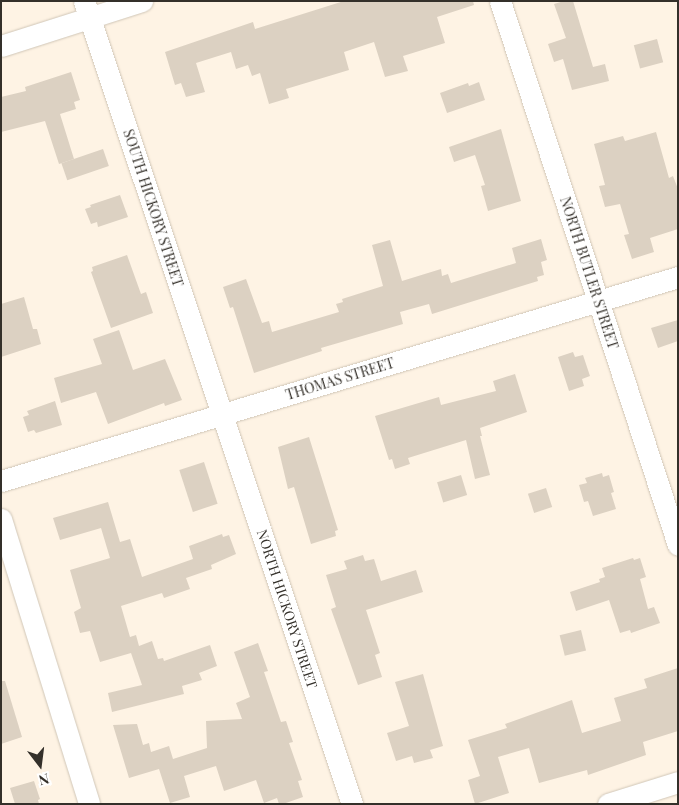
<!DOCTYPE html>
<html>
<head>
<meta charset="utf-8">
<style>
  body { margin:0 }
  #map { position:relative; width:679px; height:805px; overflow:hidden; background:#fef3e4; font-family:"Playfair Display",serif }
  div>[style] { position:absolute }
  .building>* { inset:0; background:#dcd1c2; transform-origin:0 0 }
  .roads { filter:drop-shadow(0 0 1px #d0c6b7) drop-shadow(0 0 1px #d0c6b7) }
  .minor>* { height:21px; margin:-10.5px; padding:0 10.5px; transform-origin:10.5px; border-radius:10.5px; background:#fff }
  span { translate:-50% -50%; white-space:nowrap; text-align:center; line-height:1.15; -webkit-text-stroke:4.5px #fff; paint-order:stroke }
  .street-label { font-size:14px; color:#34302a }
  .frame { position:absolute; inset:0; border:2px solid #34302a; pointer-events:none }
  .north { position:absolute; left:15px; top:740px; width:50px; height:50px; -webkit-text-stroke:4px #fff; paint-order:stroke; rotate:165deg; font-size:14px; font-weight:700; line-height:20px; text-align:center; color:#34302a }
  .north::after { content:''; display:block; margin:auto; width:18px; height:22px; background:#34302a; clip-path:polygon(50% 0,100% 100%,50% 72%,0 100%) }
</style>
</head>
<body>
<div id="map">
  <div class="building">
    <i style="clip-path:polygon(344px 1px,473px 1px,474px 5px,437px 17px,445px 43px,403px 56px,408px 71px,385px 77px,374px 42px,344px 52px,349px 70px,286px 89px,289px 98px,269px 104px,260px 73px,252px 76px,248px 65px,236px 69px,231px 52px,196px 63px,205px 92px,186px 97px,181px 83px,175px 85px,165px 52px,253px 22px,255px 29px)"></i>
    <i style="clip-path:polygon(564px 1px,573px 1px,593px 67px,605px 64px,609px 81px,572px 90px,563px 59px,554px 62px,548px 44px,566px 38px,554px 4px)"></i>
    <i style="left:657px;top:39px;width:24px;height:24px;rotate:75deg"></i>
    <i style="clip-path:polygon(71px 72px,80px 100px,74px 102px,76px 109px,60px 114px,74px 159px,59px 164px,45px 121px,1px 132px,1px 97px,26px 91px,25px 87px)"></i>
    <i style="clip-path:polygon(479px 82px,485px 100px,447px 113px,440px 93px,468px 83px,469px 86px)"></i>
    <i style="clip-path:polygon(501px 129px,521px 201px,488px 211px,481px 186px,485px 185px,475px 155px,454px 162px,449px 147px)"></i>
    <i style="clip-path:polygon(656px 132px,669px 178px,673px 176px,678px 189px,678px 229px,650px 238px,654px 252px,632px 259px,624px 235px,629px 234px,620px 204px,605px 207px,599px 186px,605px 185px,594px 144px,623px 136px,625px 141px)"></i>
    <i style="left:103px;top:149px;width:18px;height:44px;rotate:71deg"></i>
    <i style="clip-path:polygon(120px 195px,128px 217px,98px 227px,97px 222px,91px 224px,85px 209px,91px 207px,90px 205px)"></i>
    <i style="clip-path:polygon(541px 239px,547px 260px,541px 262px,544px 275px,537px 277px,538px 281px,432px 314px,429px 304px,400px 312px,403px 324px,321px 348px,322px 351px,254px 373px,233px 307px,230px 308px,223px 287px,246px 279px,262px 323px,269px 321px,272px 332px,339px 312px,336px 304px,343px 302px,342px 299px,383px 286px,372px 245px,390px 240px,402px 281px,441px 269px,442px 276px,448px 274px,451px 283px,516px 263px,512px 248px)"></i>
    <i style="clip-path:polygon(127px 255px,141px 294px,146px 292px,153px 313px,111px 328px,91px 272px,93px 271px,92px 267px)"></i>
    <i style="clip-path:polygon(24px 297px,33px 329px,37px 329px,41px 344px,1px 357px,1px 304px)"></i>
    <i style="clip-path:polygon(678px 320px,678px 341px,658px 348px,651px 328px)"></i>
    <i style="clip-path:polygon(119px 330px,133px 370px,165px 359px,182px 400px,165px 406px,164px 403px,108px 424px,96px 392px,61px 403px,54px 378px,102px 364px,93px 339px)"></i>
    <i style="clip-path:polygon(573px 352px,575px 357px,583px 355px,590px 376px,582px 379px,584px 386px,569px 391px,558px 357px)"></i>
    <i style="clip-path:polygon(515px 374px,527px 412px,480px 428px,482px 436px,480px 436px,490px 475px,475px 479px,466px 440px,408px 458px,410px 464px,395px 469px,392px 459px,389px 460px,375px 416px,439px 397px,441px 405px,496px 391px,493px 381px)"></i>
    <i style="clip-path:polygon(55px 401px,62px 425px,36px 433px,34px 430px,28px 432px,23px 417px,29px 415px,27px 411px)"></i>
    <i style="clip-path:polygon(309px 437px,338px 530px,335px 531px,336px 536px,311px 544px,294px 487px,288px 489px,278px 447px)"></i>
    <i style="left:204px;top:462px;width:44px;height:26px;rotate:72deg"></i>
    <i style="clip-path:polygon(602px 473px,603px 477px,609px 475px,614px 492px,611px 493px,616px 509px,593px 516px,588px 501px,584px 502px,579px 485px,587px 483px,585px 478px)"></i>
    <i style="left:461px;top:475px;width:21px;height:25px;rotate:73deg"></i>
    <i style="left:546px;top:488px;width:20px;height:19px;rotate:72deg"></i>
    <i style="clip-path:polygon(108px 502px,120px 542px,130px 539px,142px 577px,193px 559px,189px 546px,222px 534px,223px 537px,229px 535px,236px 554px,211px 565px,212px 569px,186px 578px,190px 589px,164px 598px,162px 593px,121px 606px,130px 637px,136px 635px,139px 646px,152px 641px,158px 659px,163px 658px,164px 661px,210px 645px,217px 666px,199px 673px,202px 680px,182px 686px,184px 694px,112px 712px,108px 693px,142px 685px,131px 653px,100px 662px,90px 631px,80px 633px,74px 612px,81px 608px,70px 570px,110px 558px,101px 528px,60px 540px,53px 518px)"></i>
    <i style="clip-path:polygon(363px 555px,365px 561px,374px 559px,381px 581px,416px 570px,423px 592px,366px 610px,380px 653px,375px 655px,382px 677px,358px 685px,331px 609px,336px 607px,326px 575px,347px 569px,344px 561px)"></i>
    <i style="clip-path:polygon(633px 558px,634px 560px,640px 558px,646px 577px,640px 579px,648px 609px,654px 607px,660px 623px,631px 633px,630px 630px,620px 633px,609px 600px,576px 611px,570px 592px,600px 582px,599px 579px,605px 577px,602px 568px)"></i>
    <i style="left:581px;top:630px;width:21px;height:22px;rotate:76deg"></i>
    <i style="clip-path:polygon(258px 643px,268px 671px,264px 672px,281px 722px,286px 721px,293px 742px,289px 743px,302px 780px,298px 781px,303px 797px,283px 804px,279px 804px,277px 798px,264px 803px,256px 780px,224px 791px,216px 766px,184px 776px,190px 797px,170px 803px,159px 769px,129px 778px,113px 725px,137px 724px,143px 745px,149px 743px,151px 752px,169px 746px,173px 759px,207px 748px,206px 721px,242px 719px,236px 703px,250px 697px,234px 652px)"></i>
    <i style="clip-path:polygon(678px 668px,678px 731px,643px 742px,646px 755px,588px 775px,587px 770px,539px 783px,529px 748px,498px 757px,509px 793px,475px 804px,468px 780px,480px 776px,468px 740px,507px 728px,505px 724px,572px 700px,582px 733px,621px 721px,614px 698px,647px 688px,644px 679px)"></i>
    <i style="clip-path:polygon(423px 674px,443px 746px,430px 750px,433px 758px,414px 763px,412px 756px,396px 761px,387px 733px,409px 726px,395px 682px)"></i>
    <i style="clip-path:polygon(1px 681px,5px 681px,22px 737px,1px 744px)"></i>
    <i style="clip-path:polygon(34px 781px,40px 799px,38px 800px,39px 804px,15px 804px,10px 788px)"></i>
  </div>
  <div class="roads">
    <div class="minor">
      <i style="left:84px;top:1px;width:847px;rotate:71.54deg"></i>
      <i style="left:500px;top:1px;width:572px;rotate:71.88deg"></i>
      <i style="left:1px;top:46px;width:148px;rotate:-17.7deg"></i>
      <i style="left:1px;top:481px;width:707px;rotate:-16.77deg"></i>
      <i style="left:1px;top:519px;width:298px;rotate:72.8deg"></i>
      <i style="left:608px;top:804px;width:73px;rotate:-17.4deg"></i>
    </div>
  </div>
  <div class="street-label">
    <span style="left:153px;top:208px;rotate:72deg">SOUTH HICKORY STREET</span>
    <span style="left:589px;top:273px;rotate:72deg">NORTH BUTLER STREET</span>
    <span style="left:340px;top:379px;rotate:-17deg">THOMAS STREET</span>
    <span style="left:287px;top:609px;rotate:72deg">NORTH HICKORY STREET</span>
  </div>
  <div class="frame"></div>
  <div class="north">N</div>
</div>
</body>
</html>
